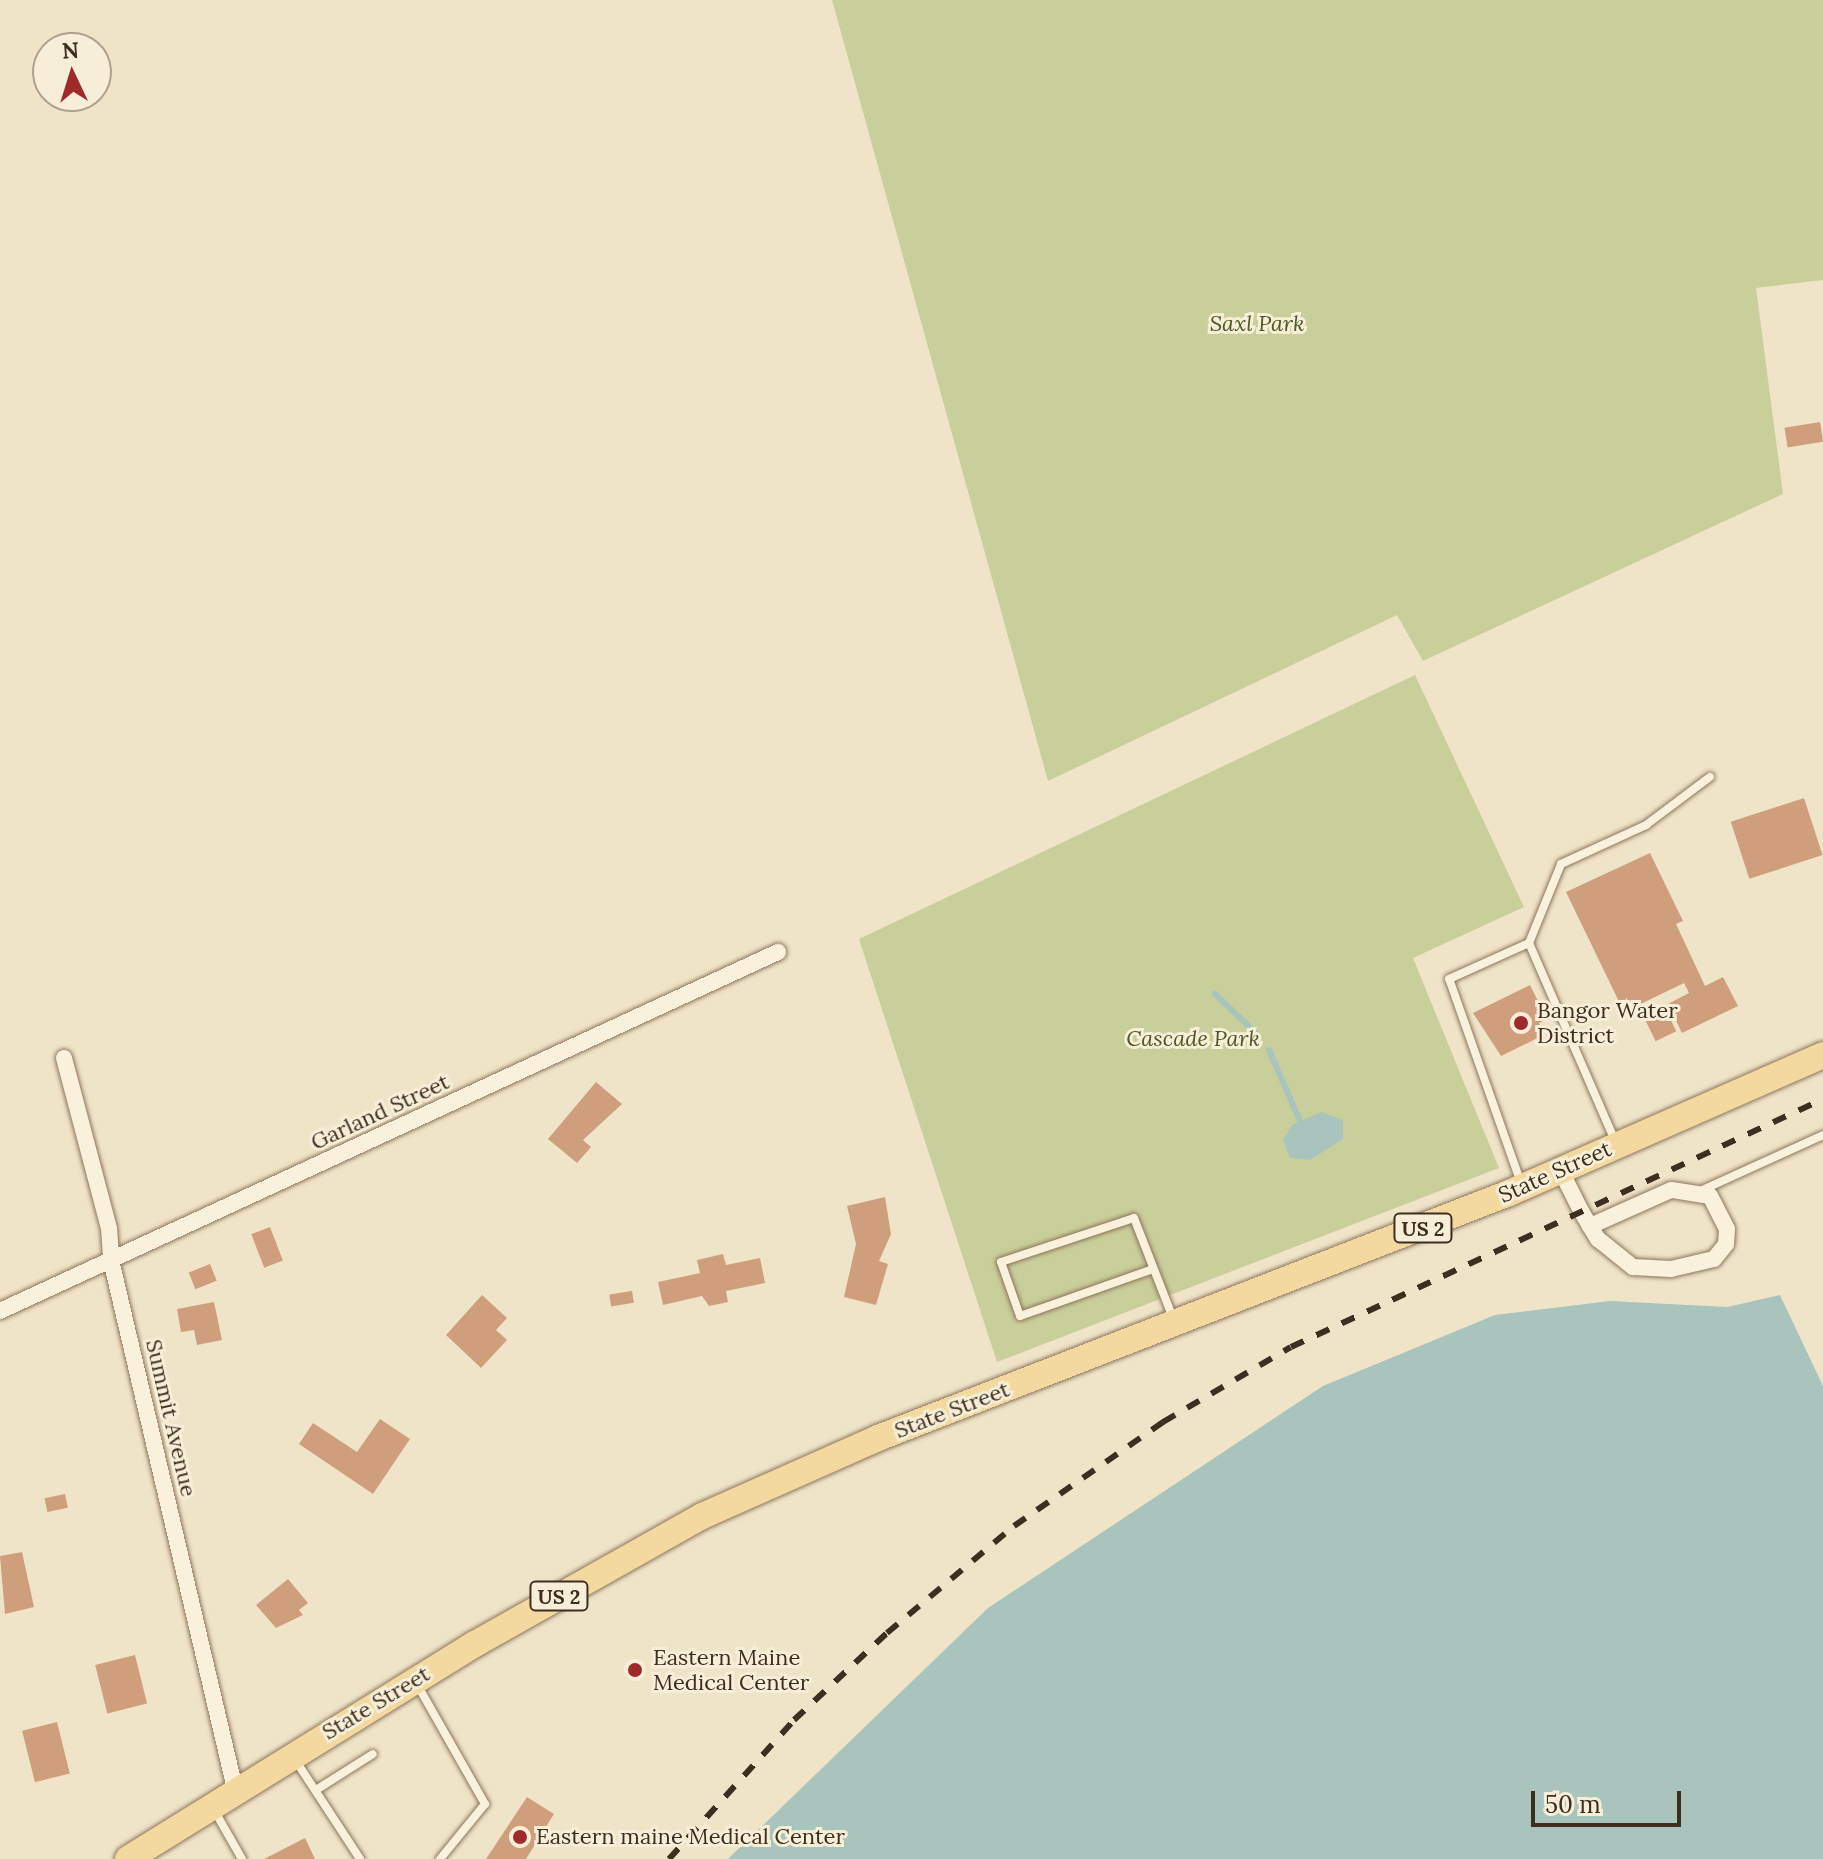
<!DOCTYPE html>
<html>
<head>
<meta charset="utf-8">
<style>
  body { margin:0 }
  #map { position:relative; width:1823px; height:1859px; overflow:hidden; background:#f0e4c8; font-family:Lora,serif }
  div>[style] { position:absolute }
  .green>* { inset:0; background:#c9cf9b }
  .water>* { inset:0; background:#a9c4bc }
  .stream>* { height:6px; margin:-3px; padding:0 3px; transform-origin:3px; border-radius:3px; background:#a9c4bc }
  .building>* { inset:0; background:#cf9f7d; transform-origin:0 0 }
  .roads { filter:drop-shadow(0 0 2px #8d765c) drop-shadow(0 0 2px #8d765c) }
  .service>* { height:8px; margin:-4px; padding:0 4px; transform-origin:4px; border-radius:4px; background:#faf1dc }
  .minor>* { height:16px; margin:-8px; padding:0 8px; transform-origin:8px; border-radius:8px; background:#faf1dc }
  .primary>* { height:26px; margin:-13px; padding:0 13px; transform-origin:13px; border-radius:13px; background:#f3d9a0 }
  .rail>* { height:6px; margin-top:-3px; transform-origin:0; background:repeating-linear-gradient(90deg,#3d2e20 0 14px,transparent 0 28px) }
  .dots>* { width:22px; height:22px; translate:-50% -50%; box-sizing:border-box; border:4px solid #f7eed8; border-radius:50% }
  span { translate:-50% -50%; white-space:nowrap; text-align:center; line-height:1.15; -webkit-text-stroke:6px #f7eed8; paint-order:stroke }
  .shield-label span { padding:2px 6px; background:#f7eed8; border:2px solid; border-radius:6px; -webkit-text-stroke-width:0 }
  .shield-label { font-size:20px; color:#3d2e20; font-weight:700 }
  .park-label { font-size:22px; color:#4d5a26; font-style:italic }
  .poi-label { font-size:22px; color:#3d2e20 }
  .left { translate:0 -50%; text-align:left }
  .street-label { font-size:22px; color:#3d2e20 }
  .north { position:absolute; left:32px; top:32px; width:80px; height:80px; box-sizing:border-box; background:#f7eed8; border:2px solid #ada18e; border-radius:50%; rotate:356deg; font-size:22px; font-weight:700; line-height:32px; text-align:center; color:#3d2e20 }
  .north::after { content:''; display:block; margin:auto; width:28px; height:36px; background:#9e2a2b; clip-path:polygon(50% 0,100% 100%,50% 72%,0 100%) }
  .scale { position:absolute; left:1531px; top:1791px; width:150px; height:36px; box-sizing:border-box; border:4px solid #3d2e20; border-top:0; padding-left:10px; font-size:24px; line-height:28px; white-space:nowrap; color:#3d2e20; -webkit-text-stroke:6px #f7eed8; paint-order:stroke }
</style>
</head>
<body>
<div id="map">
  <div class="green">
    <i style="clip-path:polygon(832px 0,1823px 0,1823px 280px,1756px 288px,1783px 494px,1423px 661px,1397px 615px,1048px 781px)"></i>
    <i style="clip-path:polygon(1415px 675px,1524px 907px,1413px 958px,1499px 1168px,997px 1362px,859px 939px)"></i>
  </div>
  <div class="water">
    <i style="clip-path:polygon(1321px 1112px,1343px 1120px,1343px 1139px,1310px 1160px,1290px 1158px,1283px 1140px,1292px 1125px)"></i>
    <i style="clip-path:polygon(1780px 1295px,1823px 1386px,1823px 1859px,728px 1859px,988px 1608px,1323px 1386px,1495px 1315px,1610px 1301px,1727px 1307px)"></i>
  </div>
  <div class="stream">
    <i style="left:1215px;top:994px;width:58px;rotate:43.6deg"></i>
    <i style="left:1269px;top:1050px;width:75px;rotate:66.5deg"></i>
  </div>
  <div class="building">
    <i style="left:1820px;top:422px;width:20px;height:36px;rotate:81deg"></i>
    <i style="left:1804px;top:798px;width:60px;height:77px;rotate:72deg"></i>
    <i style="clip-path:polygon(1650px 853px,1683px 921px,1676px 924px,1705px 986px,1723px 977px,1738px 1006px,1682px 1033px,1668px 1004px,1689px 993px,1684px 983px,1624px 1012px,1566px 892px)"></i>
    <i style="clip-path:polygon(1530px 985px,1547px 1019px,1539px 1023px,1544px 1035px,1501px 1056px,1473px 1013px)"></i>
    <i style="left:1664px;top:1006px;width:28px;height:23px;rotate:64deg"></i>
    <i style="clip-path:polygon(596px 1082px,622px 1104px,583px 1140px,591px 1147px,577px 1163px,548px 1139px)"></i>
    <i style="clip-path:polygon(885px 1197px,891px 1234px,879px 1261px,888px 1264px,876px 1305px,844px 1297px,856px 1244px,847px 1206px)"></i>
    <i style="left:270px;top:1227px;width:36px;height:20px;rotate:69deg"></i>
    <i style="clip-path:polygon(723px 1254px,726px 1265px,760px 1258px,765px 1283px,726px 1291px,728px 1302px,709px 1306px,702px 1296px,663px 1305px,658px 1282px,700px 1273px,697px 1260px)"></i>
    <i style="left:210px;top:1264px;width:18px;height:23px;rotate:68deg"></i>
    <i style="left:632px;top:1291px;width:12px;height:23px;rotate:81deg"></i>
    <i style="clip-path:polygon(482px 1295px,507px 1318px,496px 1330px,507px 1340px,481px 1368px,446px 1335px)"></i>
    <i style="clip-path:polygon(214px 1302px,222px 1340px,197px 1345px,194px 1330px,181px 1332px,177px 1309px)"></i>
    <i style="clip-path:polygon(380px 1419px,410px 1439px,373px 1494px,299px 1444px,313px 1423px,357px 1452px)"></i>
    <i style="left:65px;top:1494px;width:14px;height:21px;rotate:78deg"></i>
    <i style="clip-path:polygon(22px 1552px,34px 1607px,5px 1614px,0 1556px)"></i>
    <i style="clip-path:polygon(288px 1579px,308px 1603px,299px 1610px,303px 1615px,276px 1628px,256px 1605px)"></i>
    <i style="left:135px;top:1655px;width:50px;height:41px;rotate:76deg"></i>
    <i style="left:57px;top:1722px;width:53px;height:36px;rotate:76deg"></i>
    <i style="clip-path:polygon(527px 1797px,554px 1814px,526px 1859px,486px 1859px)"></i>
    <i style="clip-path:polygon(305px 1838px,315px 1859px,264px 1859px)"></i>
  </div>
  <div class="roads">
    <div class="service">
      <i style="left:1529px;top:943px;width:85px;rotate:-67.9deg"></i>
      <i style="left:1561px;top:864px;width:94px;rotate:-24.6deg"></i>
      <i style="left:1646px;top:825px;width:80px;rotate:-36.9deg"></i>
      <i style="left:1521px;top:1183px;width:216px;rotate:-109.4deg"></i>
      <i style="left:1449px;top:979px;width:88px;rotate:-24.2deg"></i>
      <i style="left:1529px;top:943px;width:218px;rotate:66.5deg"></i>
      <i style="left:1698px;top:1192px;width:137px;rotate:-24.5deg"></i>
      <i style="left:1153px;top:1269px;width:141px;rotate:160.5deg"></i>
      <i style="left:1020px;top:1316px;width:57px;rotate:-109.4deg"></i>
      <i style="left:1001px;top:1262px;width:140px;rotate:-18.3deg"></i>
      <i style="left:1134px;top:1218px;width:107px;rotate:68.7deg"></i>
      <i style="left:418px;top:1686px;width:136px;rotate:60.4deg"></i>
      <i style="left:485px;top:1804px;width:71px;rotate:129.3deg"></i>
      <i style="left:294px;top:1758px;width:121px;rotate:56.8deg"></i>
      <i style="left:316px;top:1790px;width:67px;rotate:-32.3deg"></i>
      <i style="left:213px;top:1808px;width:59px;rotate:60.4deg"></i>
    </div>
    <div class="minor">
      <i style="left:64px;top:1058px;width:176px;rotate:75.2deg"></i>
      <i style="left:109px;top:1228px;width:32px;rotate:86deg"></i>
      <i style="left:111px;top:1260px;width:543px;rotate:76.81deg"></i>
      <i style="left:1561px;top:1171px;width:45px;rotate:63.4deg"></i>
      <i style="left:1581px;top:1211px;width:33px;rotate:59deg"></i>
      <i style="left:1598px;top:1239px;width:45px;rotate:38.7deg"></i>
      <i style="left:1633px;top:1267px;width:38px;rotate:3deg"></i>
      <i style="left:1671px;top:1269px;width:44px;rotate:-13.1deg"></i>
      <i style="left:1714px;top:1259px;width:19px;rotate:-51deg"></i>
      <i style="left:1726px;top:1244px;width:15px;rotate:-86deg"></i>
      <i style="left:1727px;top:1229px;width:37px;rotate:-117deg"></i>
      <i style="left:1710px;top:1196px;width:39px;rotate:-171deg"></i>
      <i style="left:1671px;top:1190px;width:89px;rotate:156deg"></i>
      <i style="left:0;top:1311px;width:857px;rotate:-24.77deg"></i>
    </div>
    <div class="primary">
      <i style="left:128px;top:1859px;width:408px;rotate:-31.8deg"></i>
      <i style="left:475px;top:1644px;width:261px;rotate:-29.4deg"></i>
      <i style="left:702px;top:1516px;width:193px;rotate:-23.9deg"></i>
      <i style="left:878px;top:1438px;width:677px;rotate:-21.22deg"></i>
      <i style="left:1509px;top:1193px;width:343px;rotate:-23.7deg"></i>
    </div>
  </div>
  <div class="rail">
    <i style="left:669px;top:1859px;width:187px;rotate:-48deg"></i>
    <i style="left:794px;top:1720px;width:127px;rotate:-43.1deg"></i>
    <i style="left:887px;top:1633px;width:166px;rotate:-40.1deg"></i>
    <i style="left:1014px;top:1526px;width:182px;rotate:-34.9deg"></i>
    <i style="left:1163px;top:1422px;width:148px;rotate:-30.4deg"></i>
    <i style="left:1291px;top:1347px;width:587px;rotate:-24.99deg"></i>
  </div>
  <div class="dots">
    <i style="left:1521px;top:1023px;background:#9e2a2b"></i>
    <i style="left:635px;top:1670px;background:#9e2a2b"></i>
    <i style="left:520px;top:1837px;background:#9e2a2b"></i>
  </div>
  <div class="shield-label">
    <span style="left:1423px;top:1228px">US 2</span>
    <span style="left:559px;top:1596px">US 2</span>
  </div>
  <div class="park-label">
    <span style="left:1257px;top:324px">Saxl Park</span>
    <span style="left:1193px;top:1039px">Cascade Park</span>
  </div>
  <div class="poi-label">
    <span class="left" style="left:1537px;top:1023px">Bangor Water<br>District</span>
    <span class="left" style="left:653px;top:1670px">Eastern Maine<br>Medical Center</span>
    <span class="left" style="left:536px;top:1837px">Eastern maine Medical Center</span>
  </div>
  <div class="street-label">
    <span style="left:380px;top:1112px;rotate:-25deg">Garland Street</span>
    <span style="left:1555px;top:1172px;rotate:-24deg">State Street</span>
    <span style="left:952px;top:1410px;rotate:-21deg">State Street</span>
    <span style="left:171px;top:1418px;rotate:77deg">Summit Avenue</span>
    <span style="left:376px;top:1703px;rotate:-31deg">State Street</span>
  </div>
  <div class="north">N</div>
  <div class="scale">50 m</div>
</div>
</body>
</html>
